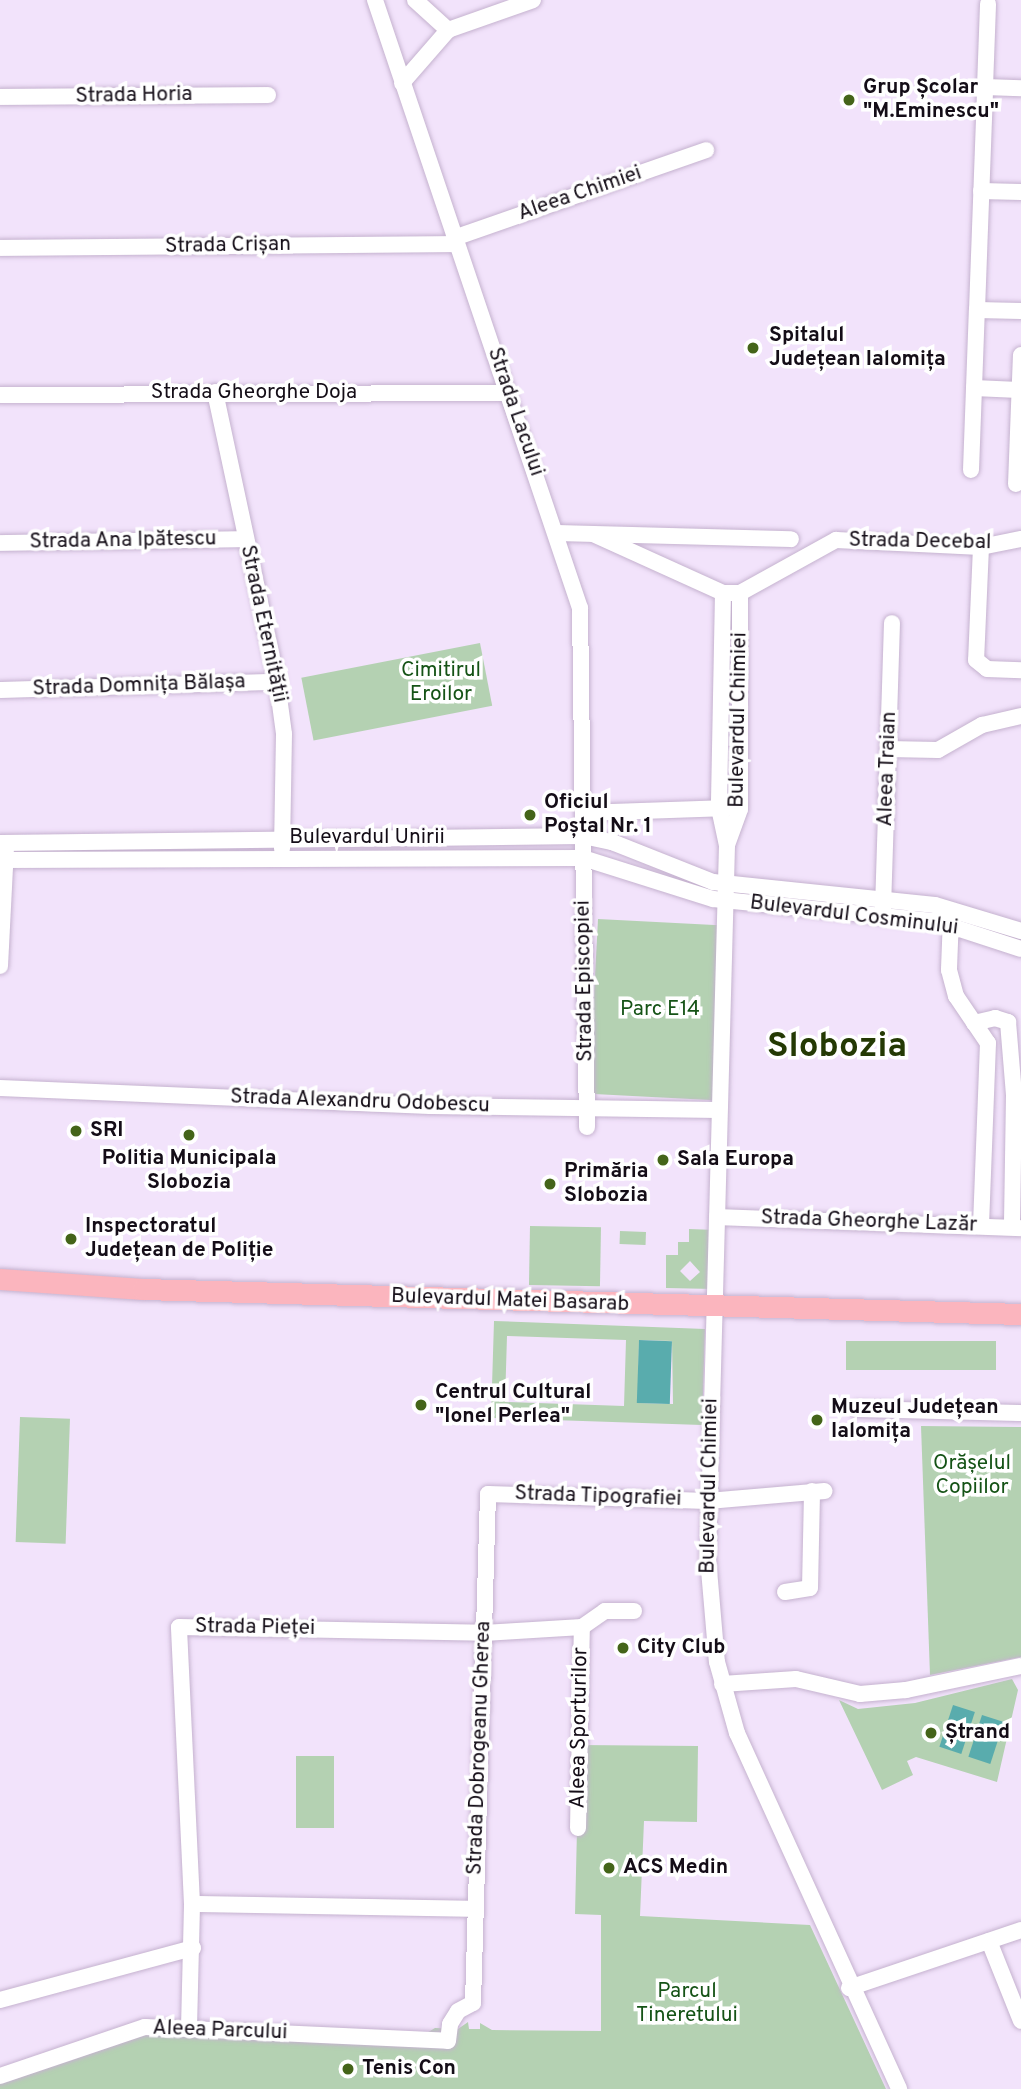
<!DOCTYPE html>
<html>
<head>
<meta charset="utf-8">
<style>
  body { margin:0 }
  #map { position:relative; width:1021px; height:2089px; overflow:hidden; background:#f2e3fb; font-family:Overpass,sans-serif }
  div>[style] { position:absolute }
  .green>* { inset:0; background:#b4d1b2; transform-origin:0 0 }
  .water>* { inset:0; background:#59acad; transform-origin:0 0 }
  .roads { filter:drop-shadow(0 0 2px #c5b2cf) drop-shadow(0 0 2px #c5b2cf) }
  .minor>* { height:16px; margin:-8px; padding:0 8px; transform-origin:8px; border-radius:8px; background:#fff }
  .major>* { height:21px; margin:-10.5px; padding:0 10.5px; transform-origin:10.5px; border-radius:10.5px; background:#fbb5be }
  .dots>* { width:19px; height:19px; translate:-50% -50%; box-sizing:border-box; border:4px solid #fff; border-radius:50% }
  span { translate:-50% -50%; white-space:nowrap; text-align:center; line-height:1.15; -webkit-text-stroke:7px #fff; paint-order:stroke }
  .poi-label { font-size:21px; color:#140d17; font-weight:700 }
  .left { translate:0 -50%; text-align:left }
  .street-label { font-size:21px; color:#140d17 }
  .park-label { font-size:21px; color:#155316 }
  .town-label { font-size:35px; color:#243904; font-weight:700 }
</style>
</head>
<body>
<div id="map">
  <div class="green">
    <i style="left:480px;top:643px;width:64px;height:182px;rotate:79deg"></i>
    <i style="left:598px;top:919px;width:126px;height:175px;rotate:3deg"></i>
    <i style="left:530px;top:1226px;width:71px;height:59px;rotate:1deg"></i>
    <i style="clip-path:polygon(evenodd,689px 1229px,716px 1230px,714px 1289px,666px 1288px,666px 1255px,678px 1255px,678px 1242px,689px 1242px,689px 1229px,690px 1261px,700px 1272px,690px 1281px,680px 1271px,690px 1261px)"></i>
    <i style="left:620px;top:1231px;width:26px;height:13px;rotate:2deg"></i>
    <i style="clip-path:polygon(evenodd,494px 1321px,705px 1329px,702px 1425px,493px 1418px,496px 1413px,491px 1418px,494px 1321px,507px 1336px,626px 1340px,624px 1406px,505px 1402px,507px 1336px,494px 1321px,639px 1340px,672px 1341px,673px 1404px,638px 1403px,639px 1340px)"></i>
    <i style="left:846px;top:1341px;width:150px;height:29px"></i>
    <i style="left:20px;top:1417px;width:50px;height:125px;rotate:2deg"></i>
    <i style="clip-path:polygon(921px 1426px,1021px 1427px,1021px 1657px,930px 1675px)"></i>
    <i style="clip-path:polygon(1012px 1679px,1018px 1690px,997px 1782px,916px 1757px,907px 1761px,913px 1775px,882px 1790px,839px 1700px,858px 1709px,915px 1703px)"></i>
    <i style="clip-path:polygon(579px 1745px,698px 1746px,697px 1822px,644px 1821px,640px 1916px,810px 1925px,886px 2089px,0 2089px,0 2080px,148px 2032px,420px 2037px,435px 2028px,458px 2029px,468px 2022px,469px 2029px,480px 2029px,480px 2023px,492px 2030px,601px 2031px,601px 1915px,575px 1914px)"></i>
    <i style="left:296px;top:1756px;width:38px;height:72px"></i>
  </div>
  <div class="water">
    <i style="left:639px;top:1340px;width:33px;height:63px;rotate:2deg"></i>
    <i style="left:953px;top:1705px;width:23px;height:44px;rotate:18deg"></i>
    <i style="left:982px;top:1715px;width:23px;height:44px;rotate:18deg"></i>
  </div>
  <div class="roads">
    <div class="minor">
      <i style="left:375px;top:0;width:642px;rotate:71.37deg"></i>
      <i style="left:580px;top:608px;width:519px;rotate:89.23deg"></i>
      <i style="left:415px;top:0;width:45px;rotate:42.3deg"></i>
      <i style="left:402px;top:83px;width:70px;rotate:-49deg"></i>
      <i style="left:448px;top:30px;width:90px;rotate:-19.4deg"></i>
      <i style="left:985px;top:87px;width:83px;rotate:-87.9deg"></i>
      <i style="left:0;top:97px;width:268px;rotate:-0.4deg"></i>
      <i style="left:981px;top:191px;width:40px;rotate:1.4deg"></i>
      <i style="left:454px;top:238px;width:267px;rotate:-19.2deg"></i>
      <i style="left:0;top:248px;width:456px;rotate:-0.5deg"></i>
      <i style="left:977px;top:310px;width:223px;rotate:-87.9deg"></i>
      <i style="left:985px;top:87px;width:36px;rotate:2deg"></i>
      <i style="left:974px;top:388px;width:45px;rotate:2.5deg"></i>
      <i style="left:215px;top:392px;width:297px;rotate:77.9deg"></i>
      <i style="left:277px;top:682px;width:52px;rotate:82.3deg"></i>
      <i style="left:284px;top:734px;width:115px;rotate:91deg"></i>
      <i style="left:0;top:395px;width:508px;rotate:-0.23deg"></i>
      <i style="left:971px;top:470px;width:160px;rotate:-87.9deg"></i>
      <i style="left:977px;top:310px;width:44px;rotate:1.3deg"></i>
      <i style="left:1016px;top:484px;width:129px;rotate:-87.8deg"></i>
      <i style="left:557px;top:533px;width:234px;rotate:1.5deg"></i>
      <i style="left:593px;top:534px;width:143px;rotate:24.4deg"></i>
      <i style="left:723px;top:593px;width:17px"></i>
      <i style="left:740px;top:593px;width:110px;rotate:-28.9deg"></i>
      <i style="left:836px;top:540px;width:145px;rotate:2.8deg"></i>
      <i style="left:981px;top:547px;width:41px;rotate:-11.3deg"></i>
      <i style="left:0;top:543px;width:245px;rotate:-0.9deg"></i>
      <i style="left:981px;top:547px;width:113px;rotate:92.5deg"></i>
      <i style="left:976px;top:660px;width:14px;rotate:39deg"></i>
      <i style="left:987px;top:669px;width:34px;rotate:2deg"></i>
      <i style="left:723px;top:593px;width:215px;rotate:91.1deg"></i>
      <i style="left:719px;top:808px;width:38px;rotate:78deg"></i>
      <i style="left:727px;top:845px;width:713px;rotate:91.53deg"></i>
      <i style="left:708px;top:1558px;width:104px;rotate:85.1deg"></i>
      <i style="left:717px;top:1662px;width:74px;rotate:74.3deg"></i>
      <i style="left:737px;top:1733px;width:391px;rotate:65.5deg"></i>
      <i style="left:0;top:690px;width:277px;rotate:-1.7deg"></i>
      <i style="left:888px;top:749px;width:50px;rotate:1.1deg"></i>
      <i style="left:938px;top:750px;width:51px;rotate:-29.6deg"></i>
      <i style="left:982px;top:725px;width:40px;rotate:-13deg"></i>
      <i style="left:583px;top:813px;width:145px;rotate:-2deg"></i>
      <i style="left:0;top:843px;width:583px;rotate:-0.69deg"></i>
      <i style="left:583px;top:836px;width:30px;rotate:12deg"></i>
      <i style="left:612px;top:842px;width:109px;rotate:21.6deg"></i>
      <i style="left:713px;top:882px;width:223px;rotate:5.9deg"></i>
      <i style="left:935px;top:905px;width:90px;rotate:16.8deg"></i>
      <i style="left:727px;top:845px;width:38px;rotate:-70deg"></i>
      <i style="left:740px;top:809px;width:216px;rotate:-90deg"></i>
      <i style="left:0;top:860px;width:583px;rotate:-0.2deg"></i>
      <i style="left:583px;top:858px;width:136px;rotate:17.5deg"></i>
      <i style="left:713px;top:899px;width:223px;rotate:5.7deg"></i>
      <i style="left:935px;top:921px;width:90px;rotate:18deg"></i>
      <i style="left:883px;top:909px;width:286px;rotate:-88.2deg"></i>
      <i style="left:951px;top:917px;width:53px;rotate:92.2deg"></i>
      <i style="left:949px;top:970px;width:27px;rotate:75deg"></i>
      <i style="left:956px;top:996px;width:57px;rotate:55.8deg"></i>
      <i style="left:988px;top:1043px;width:183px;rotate:92.2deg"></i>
      <i style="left:0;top:966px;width:117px;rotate:-87.1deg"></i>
      <i style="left:974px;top:1023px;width:22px;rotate:-13deg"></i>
      <i style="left:995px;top:1018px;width:14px;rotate:17deg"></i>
      <i style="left:1008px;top:1022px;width:73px;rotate:85.3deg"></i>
      <i style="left:1014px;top:1095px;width:132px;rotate:90.9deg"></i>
      <i style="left:0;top:1088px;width:430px;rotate:2.4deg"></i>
      <i style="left:430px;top:1106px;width:289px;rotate:0.8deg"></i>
      <i style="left:717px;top:1217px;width:304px;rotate:2.1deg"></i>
      <i style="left:857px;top:1409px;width:164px;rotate:1.4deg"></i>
      <i style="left:785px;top:1592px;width:25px;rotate:-9deg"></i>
      <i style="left:810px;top:1588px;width:97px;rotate:-88.8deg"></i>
      <i style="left:722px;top:1684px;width:74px;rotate:-3.9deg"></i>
      <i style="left:796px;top:1679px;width:66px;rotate:13.2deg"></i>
      <i style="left:860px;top:1694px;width:46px;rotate:-5deg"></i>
      <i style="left:906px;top:1690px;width:117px;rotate:-11.8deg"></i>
      <i style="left:578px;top:1828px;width:201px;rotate:-88.9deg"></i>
      <i style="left:582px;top:1627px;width:28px;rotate:-35deg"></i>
      <i style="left:605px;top:1611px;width:29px"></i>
      <i style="left:192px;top:1904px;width:283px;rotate:1deg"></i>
      <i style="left:989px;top:1941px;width:86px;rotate:68.2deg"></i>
      <i style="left:849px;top:1988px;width:182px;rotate:-18.6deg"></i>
      <i style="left:0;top:2000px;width:200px;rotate:-15.1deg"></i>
      <i style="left:189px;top:2028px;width:124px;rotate:-88.6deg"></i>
      <i style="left:192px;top:1904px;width:277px;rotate:-92.7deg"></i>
      <i style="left:179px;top:1627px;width:305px;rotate:1.1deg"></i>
      <i style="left:484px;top:1633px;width:98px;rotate:-3.5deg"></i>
      <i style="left:0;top:2076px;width:153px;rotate:-18.7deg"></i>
      <i style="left:145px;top:2027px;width:303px;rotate:2.6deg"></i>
      <i style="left:448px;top:2041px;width:17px;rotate:-83deg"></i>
      <i style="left:450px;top:2024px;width:15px;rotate:-58deg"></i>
      <i style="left:458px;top:2011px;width:17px;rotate:-28deg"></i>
      <i style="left:473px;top:2003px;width:509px;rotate:-88.31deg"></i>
      <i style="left:488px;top:1494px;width:220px;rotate:1.8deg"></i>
      <i style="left:708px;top:1501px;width:117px;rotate:-4.9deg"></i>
    </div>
    <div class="major">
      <i style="left:0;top:1279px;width:143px;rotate:4deg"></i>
      <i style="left:143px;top:1289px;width:878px;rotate:1.63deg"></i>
    </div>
  </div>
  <div class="dots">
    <i style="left:849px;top:100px;background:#446419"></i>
    <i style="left:753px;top:348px;background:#446419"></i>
    <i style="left:530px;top:815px;background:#446419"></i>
    <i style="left:76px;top:1131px;background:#446419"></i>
    <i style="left:189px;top:1135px;background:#446419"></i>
    <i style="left:663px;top:1160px;background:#446419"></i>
    <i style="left:550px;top:1184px;background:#446419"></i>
    <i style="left:71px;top:1239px;background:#446419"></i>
    <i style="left:421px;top:1405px;background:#446419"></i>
    <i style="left:817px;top:1420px;background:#446419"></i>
    <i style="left:623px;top:1648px;background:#446419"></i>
    <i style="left:931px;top:1733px;background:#446419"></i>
    <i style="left:609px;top:1868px;background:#446419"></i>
    <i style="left:348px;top:2069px;background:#446419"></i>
  </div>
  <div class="poi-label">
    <span class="left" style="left:863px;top:100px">Grup Școlar<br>"M.Eminescu"</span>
    <span class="left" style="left:769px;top:348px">Spitalul<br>Județean Ialomița</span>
    <span class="left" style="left:544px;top:815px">Oficiul<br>Poștal Nr. 1</span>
    <span class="left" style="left:90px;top:1131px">SRI</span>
    <span style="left:189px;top:1171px">Politia Municipala<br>Slobozia</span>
    <span class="left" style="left:677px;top:1160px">Sala Europa</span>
    <span class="left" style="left:564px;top:1184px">Primăria<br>Slobozia</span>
    <span class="left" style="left:85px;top:1239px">Inspectoratul<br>Județean de Poliție</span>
    <span class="left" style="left:435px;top:1405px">Centrul Cultural<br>"Ionel Perlea"</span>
    <span class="left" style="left:831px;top:1420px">Muzeul Județean<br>Ialomița</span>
    <span class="left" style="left:637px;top:1648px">City Club</span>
    <span class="left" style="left:945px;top:1733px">Ștrand</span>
    <span class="left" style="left:623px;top:1868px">ACS Medin</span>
    <span class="left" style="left:362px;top:2069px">Tenis Con</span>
  </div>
  <div class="street-label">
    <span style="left:134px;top:96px;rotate:-1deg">Strada Horia</span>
    <span style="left:580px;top:194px;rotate:-19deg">Aleea Chimiei</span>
    <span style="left:228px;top:246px;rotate:-1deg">Strada Crișan</span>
    <span style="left:254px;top:393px">Strada Gheorghe Doja</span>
    <span style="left:515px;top:412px;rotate:71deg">Strada Lacului</span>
    <span style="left:123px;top:541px;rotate:-1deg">Strada Ana Ipătescu</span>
    <span style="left:920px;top:542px;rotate:1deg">Strada Decebal</span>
    <span style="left:263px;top:624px;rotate:78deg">Strada Eternității</span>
    <span style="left:139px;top:686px;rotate:-2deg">Strada Domnița Bălașa</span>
    <span style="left:739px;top:720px;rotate:-89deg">Bulevardul Chimiei</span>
    <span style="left:888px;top:769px;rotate:-88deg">Aleea Traian</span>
    <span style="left:367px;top:838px">Bulevardul Unirii</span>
    <span style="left:854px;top:916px;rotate:7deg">Bulevardul Cosminului</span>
    <span style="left:585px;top:981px;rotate:-91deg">Strada Episcopiei</span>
    <span style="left:360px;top:1102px;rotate:2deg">Strada Alexandru Odobescu</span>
    <span style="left:869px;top:1222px;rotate:2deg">Strada Gheorghe Lazăr</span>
    <span style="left:510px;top:1301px;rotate:2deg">Bulevardul Matei Basarab</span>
    <span style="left:710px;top:1486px;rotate:-89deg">Bulevardul Chimiei</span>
    <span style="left:598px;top:1497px;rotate:2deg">Strada Tipografiei</span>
    <span style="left:255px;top:1628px;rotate:1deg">Strada Pieței</span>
    <span style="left:580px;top:1728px;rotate:-89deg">Aleea Sporturilor</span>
    <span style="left:480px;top:1748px;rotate:-88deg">Strada Dobrogeanu Gherea</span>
    <span style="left:220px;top:2031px;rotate:2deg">Aleea Parcului</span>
  </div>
  <div class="park-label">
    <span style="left:441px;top:683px">Cimitirul<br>Eroilor</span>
    <span style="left:660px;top:1010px">Parc E14</span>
    <span style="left:972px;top:1476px">Orășelul<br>Copiilor</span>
    <span style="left:687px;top:2004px">Parcul<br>Tineretului</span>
  </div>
  <div class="town-label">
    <span style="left:837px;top:1047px">Slobozia</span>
  </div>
</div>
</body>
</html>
